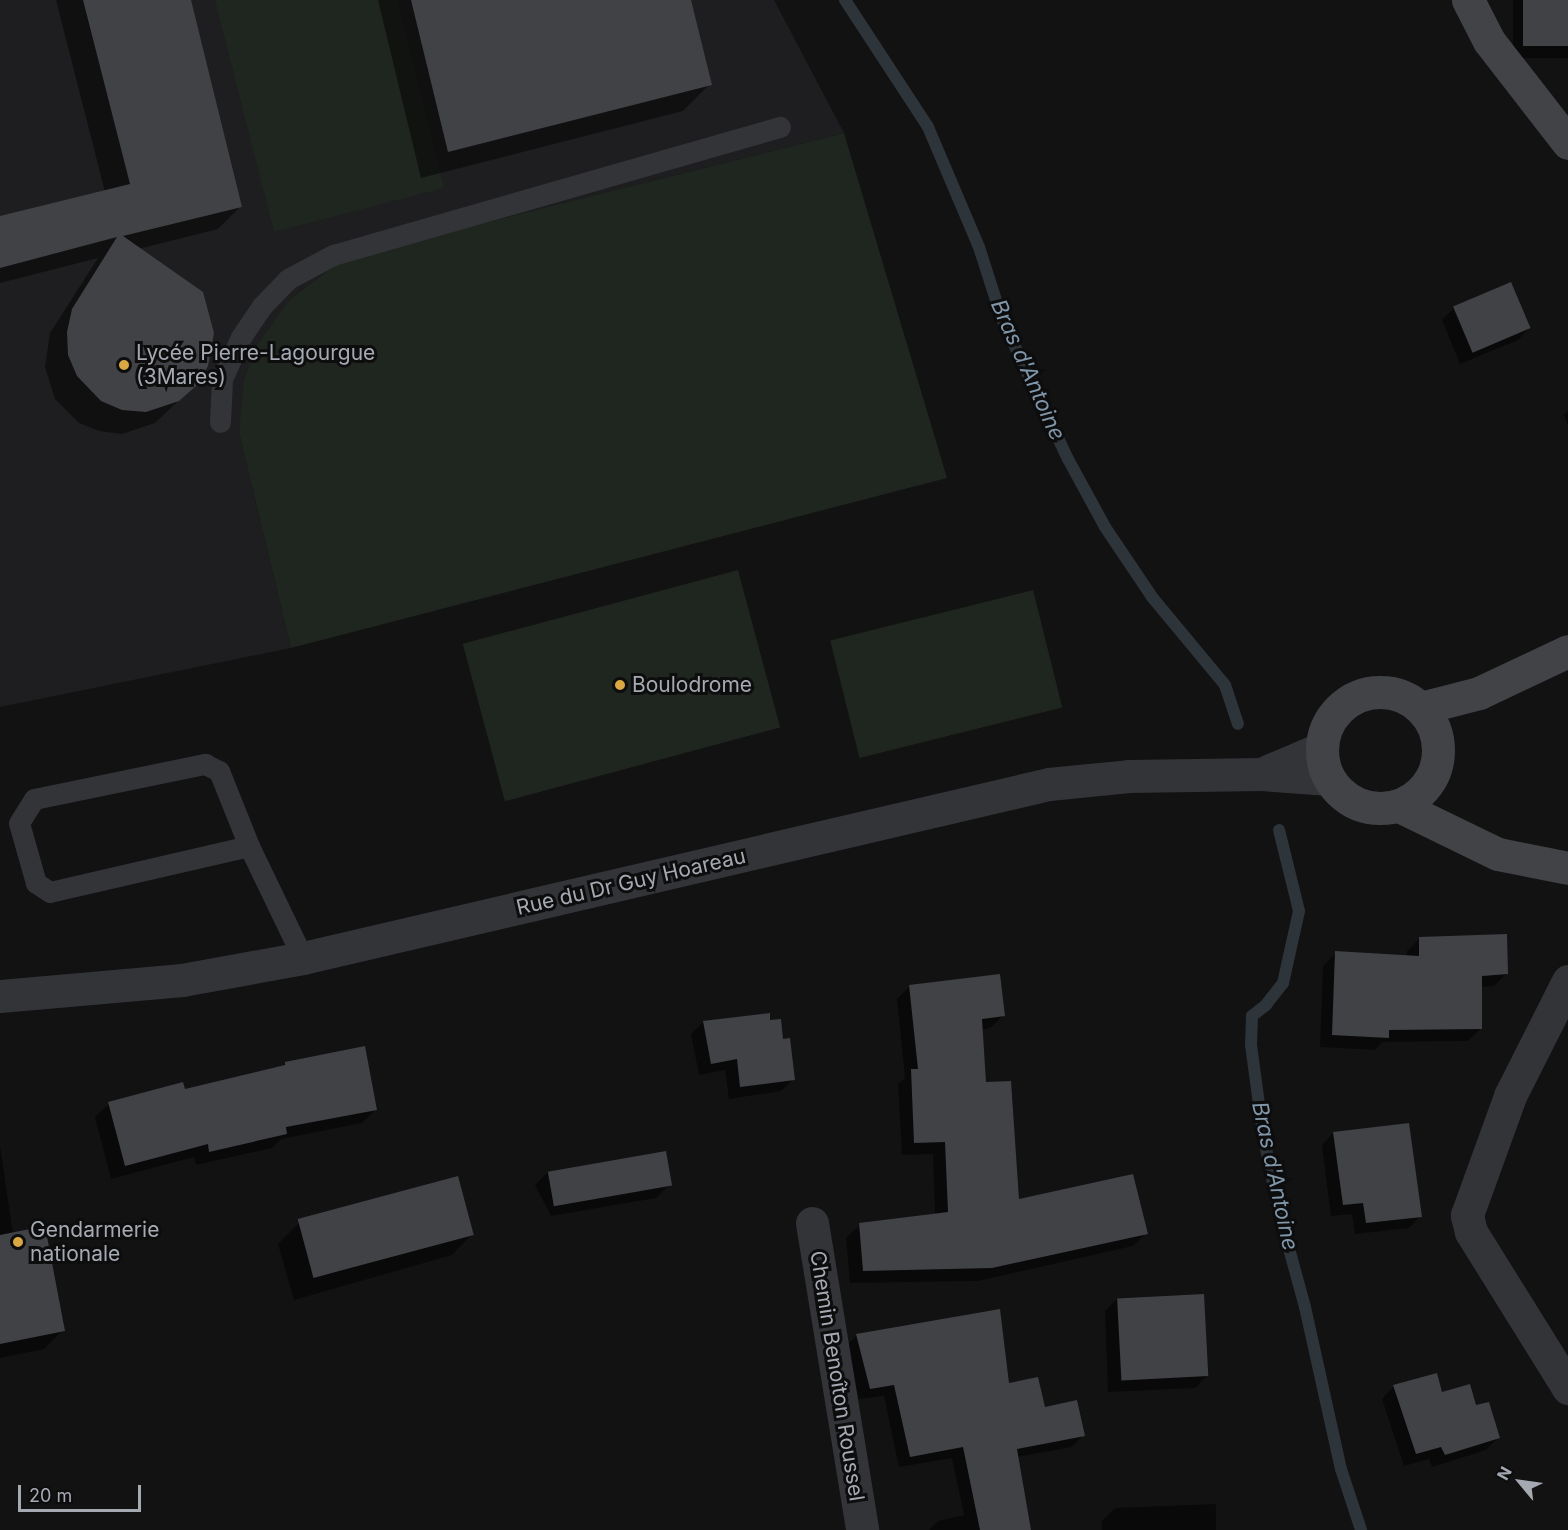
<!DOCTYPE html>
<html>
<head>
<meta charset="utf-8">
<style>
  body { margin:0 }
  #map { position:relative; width:1568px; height:1530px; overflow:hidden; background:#121213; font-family:Inter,sans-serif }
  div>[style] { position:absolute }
  .built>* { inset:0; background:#1e1e20 }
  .green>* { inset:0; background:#1f251f; transform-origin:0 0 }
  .shadow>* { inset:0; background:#0007; transform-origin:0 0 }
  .stream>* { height:12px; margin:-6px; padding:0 6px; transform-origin:6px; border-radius:6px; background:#2d343a }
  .building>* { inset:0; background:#414246; transform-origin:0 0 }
  .lane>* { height:21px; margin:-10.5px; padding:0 10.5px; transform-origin:10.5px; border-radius:10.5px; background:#333438 }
  .street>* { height:33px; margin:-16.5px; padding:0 16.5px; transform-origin:16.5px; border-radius:16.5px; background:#333438 }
  .secondary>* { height:33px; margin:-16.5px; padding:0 16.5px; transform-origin:16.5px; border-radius:16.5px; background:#424347 }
  .secondary>.ring { margin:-16.5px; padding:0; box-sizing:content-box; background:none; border:33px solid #424347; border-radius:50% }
  .dots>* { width:16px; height:16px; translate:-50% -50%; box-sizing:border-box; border:3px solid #0d0d0e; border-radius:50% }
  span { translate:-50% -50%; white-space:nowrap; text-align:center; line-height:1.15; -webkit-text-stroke:6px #0d0d0e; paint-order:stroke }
  .poi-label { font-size:21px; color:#a5a9b2 }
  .left { translate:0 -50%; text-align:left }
  .street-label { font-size:21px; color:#a5a9b2 }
  .water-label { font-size:22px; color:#8096a9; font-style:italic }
  .north { position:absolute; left:1490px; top:1452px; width:60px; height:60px; -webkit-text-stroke:4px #0d0d0e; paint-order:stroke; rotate:299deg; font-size:16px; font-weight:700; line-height:24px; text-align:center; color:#a5a9b2 }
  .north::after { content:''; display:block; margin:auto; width:21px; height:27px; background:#a5a9b2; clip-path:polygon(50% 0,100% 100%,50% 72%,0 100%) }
  .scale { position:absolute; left:18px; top:1485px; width:123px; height:27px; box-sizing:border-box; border:3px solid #a5a9b2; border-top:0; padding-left:8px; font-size:18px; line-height:21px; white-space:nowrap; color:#a5a9b2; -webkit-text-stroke:4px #0d0d0e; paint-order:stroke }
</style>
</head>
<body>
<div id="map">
  <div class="built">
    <i style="clip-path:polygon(0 0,774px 0,844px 133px,370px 251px,338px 263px,289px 300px,239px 433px,291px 648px,0 707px)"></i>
  </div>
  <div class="green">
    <i style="clip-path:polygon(215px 0,397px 0,444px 188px,274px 232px)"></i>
    <i style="clip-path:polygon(844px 133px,947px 478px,291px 648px,239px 433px,244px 381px,254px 350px,289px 300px,338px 263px,370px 251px)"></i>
    <i style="left:738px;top:570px;width:163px;height:285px;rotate:75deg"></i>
    <i style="left:1033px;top:590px;width:121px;height:209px;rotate:76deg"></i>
  </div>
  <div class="shadow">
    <i style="clip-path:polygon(56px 0,189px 0,241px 206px,218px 229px,138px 249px,195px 385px,155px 423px,122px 434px,99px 431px,79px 423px,55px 399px,45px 367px,50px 333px,98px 258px,0 283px,0 217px,105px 192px)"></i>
    <i style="clip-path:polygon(378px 0,689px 0,710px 84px,683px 111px,421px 178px)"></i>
    <i style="left:1513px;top:0;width:55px;height:58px"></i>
    <i style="clip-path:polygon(1454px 308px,1529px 328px,1518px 340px,1460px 364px,1442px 320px)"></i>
    <i style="clip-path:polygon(1568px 411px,1568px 426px,1564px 415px)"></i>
    <i style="clip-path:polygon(1419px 939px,1506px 974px,1494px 986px,1480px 987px,1481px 1028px,1468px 1041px,1382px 1042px,1375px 1050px,1320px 1047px,1323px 966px,1336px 953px,1407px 957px,1407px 951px)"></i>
    <i style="clip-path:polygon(910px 986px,1004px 1015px,990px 1028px,981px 1030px,985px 1084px,1018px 1200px,1146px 1233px,1133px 1246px,978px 1281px,850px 1283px,846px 1238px,860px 1225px,935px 1215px,933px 1154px,902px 1155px,898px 1084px,905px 1078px,897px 999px)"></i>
    <i style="clip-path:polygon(703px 1022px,768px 1022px,794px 1079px,781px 1091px,729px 1099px,725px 1070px,699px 1075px,691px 1034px)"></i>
    <i style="clip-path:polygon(285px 1063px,376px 1109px,362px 1123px,281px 1139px,272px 1148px,196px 1165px,194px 1157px,111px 1179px,95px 1117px,109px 1104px,184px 1091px,281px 1068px)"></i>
    <i style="clip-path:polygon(1333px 1133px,1420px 1216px,1409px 1228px,1355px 1234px,1352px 1214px,1331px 1216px,1322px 1145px)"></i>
    <i style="clip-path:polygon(0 1146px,13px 1234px,63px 1330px,44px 1349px,0 1358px)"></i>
    <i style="clip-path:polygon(549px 1171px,670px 1184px,656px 1198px,551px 1216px,535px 1185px)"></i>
    <i style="clip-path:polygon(299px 1223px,472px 1234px,452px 1255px,294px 1300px,278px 1244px)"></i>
    <i style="clip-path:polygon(1118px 1298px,1208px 1375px,1195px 1388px,1108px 1392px,1105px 1311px)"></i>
    <i style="clip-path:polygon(857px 1335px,1008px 1385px,1083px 1435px,1072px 1447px,1017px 1457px,1029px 1530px,929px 1530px,938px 1521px,964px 1515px,952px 1458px,899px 1467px,884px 1396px,859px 1399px,846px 1346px)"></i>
    <i style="clip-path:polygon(1394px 1386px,1441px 1393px,1474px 1407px,1499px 1437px,1486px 1450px,1432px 1467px,1429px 1459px,1404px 1466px,1382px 1399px)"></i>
    <i style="clip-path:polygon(1216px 1504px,1216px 1530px,1102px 1530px,1102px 1521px,1115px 1508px)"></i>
  </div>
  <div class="stream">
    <i style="left:845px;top:0;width:152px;rotate:56.8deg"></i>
    <i style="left:928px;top:127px;width:130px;rotate:67deg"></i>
    <i style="left:979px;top:247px;width:76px;rotate:72.3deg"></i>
    <i style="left:1002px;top:319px;width:155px;rotate:64.8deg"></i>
    <i style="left:1068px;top:459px;width:77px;rotate:61.4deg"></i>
    <i style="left:1105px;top:527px;width:84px;rotate:56.1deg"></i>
    <i style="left:1152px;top:597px;width:114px;rotate:50.3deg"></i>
    <i style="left:1225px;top:685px;width:41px;rotate:71.6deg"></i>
    <i style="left:1279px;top:830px;width:83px;rotate:76.1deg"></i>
    <i style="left:1299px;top:911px;width:74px;rotate:102.5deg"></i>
    <i style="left:1283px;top:983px;width:28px;rotate:128deg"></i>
    <i style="left:1266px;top:1005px;width:18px;rotate:142deg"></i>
    <i style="left:1252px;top:1016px;width:29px;rotate:92deg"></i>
    <i style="left:1251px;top:1045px;width:90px;rotate:82.3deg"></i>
    <i style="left:1263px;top:1134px;width:80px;rotate:78.4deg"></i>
    <i style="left:1279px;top:1212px;width:98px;rotate:74.7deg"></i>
    <i style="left:1305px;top:1307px;width:166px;rotate:77.5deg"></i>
    <i style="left:1341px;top:1469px;width:64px;rotate:71.8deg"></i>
  </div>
  <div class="building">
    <i style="clip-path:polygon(83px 0,191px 0,242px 207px,123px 236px,203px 292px,214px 333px,208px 366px,196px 386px,179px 401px,146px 412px,122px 410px,101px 401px,77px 376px,68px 355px,67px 332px,72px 309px,117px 237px,0 268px,0 216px,130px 184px)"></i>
    <i style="clip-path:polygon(411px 0,691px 0,712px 85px,448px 152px)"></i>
    <i style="left:1523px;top:0;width:45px;height:46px"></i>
    <i style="left:1511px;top:282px;width:50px;height:63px;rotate:67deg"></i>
    <i style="clip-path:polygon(1507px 934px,1508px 974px,1482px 976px,1482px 1029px,1389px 1030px,1389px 1038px,1332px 1035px,1335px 951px,1419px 956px,1419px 937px)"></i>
    <i style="clip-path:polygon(1000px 974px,1005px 1016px,982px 1019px,986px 1082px,1011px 1081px,1019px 1199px,1133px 1174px,1148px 1234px,992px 1268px,863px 1271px,859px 1223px,948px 1212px,945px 1142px,914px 1143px,911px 1069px,918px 1069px,909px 985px)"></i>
    <i style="clip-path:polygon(770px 1013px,770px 1020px,781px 1019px,783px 1039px,790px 1038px,795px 1080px,740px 1087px,737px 1059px,711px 1064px,703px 1021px)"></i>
    <i style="clip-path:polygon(365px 1046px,377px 1110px,286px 1127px,287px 1134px,209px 1152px,208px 1144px,125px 1166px,108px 1102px,183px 1082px,185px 1089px,285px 1065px,285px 1062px)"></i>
    <i style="clip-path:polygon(1409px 1123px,1422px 1217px,1366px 1223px,1363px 1203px,1343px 1205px,1333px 1132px)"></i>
    <i style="left:666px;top:1151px;width:35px;height:120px;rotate:80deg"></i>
    <i style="left:458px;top:1176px;width:61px;height:166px;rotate:75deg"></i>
    <i style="clip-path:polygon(45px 1226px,65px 1331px,0 1344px,0 1235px)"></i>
    <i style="left:1204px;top:1294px;width:82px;height:87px;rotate:87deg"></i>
    <i style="clip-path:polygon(1000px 1309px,1009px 1383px,1038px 1377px,1045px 1407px,1077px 1400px,1085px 1436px,1017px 1449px,1031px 1530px,980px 1530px,963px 1447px,910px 1457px,894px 1385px,870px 1389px,856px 1334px)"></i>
    <i style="clip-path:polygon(1437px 1373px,1442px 1392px,1470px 1384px,1476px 1405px,1489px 1402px,1500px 1438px,1445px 1455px,1441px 1447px,1416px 1454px,1393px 1385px)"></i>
  </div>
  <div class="lane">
    <i style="left:220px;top:422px;width:43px;rotate:-87.3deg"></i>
    <i style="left:222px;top:379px;width:46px;rotate:-65.7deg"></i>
    <i style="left:241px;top:337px;width:37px;rotate:-56deg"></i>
    <i style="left:262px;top:306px;width:37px;rotate:-46deg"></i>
    <i style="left:288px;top:279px;width:51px;rotate:-28.1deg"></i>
    <i style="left:333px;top:255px;width:465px;rotate:-16deg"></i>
    <i style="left:249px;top:846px;width:204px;rotate:167deg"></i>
    <i style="left:50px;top:892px;width:17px;rotate:-147deg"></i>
    <i style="left:36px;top:883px;width:62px;rotate:-105.8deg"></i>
    <i style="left:19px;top:823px;width:28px;rotate:-58deg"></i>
    <i style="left:34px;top:799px;width:175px;rotate:-11.6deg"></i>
    <i style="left:205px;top:764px;width:16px;rotate:27deg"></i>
    <i style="left:219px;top:771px;width:81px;rotate:68.2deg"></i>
    <i style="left:249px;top:846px;width:124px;rotate:64.3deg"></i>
  </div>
  <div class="street">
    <i style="left:1268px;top:771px;width:59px;rotate:-23.1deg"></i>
    <i style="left:1568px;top:981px;width:129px;rotate:116.8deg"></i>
    <i style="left:1510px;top:1096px;width:127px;rotate:109.9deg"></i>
    <i style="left:1467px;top:1215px;width:17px;rotate:77deg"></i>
    <i style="left:1471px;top:1232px;width:184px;rotate:58.1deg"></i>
    <i style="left:0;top:996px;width:183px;rotate:-5deg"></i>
    <i style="left:182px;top:980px;width:123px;rotate:-10.3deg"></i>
    <i style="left:303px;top:958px;width:766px;rotate:-13.13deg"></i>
    <i style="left:1049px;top:784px;width:80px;rotate:-5.7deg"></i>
    <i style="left:1129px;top:776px;width:132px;rotate:-0.9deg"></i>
    <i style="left:1261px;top:774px;width:68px;rotate:4.2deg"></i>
    <i style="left:812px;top:1223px;width:311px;rotate:80.7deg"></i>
  </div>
  <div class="secondary">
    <i style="left:1468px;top:0;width:46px;rotate:62.9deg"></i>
    <i style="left:1489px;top:41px;width:129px;rotate:52.2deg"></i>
    <i class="ring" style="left:1322px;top:692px;width:83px;height:83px"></i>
    <i style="left:1421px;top:708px;width:60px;rotate:-14.5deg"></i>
    <i style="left:1479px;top:693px;width:98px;rotate:-25.3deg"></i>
    <i style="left:1399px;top:806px;width:110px;rotate:25.9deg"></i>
    <i style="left:1498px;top:854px;width:71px;rotate:11.3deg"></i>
  </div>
  <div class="dots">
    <i style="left:124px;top:365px;background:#daa843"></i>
    <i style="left:620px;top:685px;background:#daa843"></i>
    <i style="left:18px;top:1242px;background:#daa843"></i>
  </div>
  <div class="poi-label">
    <span class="left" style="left:136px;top:365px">Lycée Pierre-Lagourgue<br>(3Mares)</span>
    <span class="left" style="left:632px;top:685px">Boulodrome</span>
    <span class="left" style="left:30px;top:1242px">Gendarmerie<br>nationale</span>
  </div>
  <div class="street-label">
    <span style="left:631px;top:882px;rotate:-13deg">Rue du Dr Guy Hoareau</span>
    <span style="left:837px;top:1376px;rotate:81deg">Chemin Benoîton Roussel</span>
  </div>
  <div class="water-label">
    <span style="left:1028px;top:370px;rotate:66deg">Bras d'Antoine</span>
    <span style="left:1275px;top:1176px;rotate:78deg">Bras d'Antoine</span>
  </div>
  <div class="north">N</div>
  <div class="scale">20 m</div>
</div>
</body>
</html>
